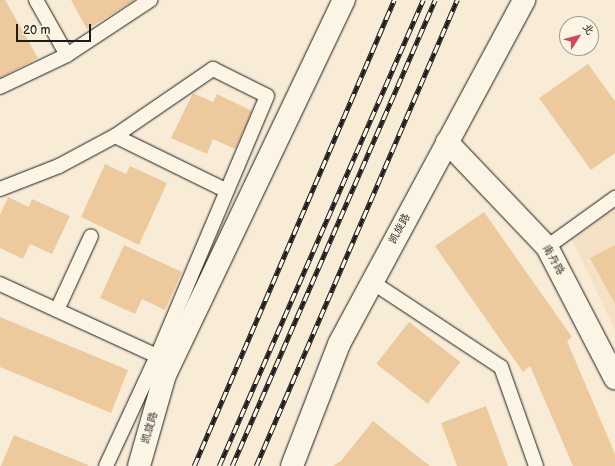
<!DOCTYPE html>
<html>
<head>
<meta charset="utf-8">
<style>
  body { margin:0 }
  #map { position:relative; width:615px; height:466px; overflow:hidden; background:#f9ecd7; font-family:"Balsamiq Sans","LXGW WenKai TC",sans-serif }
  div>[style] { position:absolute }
  .built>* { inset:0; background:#f5e2c6 }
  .building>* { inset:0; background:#ecca9d; transform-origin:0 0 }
  .roads { filter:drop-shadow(0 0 1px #1c1c1c) drop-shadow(0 0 1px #1c1c1c) }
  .service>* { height:14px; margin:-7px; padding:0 7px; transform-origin:7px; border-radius:7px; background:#fcf5e5 }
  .minor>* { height:22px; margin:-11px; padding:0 11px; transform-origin:11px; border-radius:11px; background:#fcf5e5 }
  .tertiary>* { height:22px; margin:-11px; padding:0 11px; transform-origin:11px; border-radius:11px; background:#fcf5e5 }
  .rail>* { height:4.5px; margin-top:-2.25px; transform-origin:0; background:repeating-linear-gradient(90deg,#fcf5e5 0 9px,#1c1c1c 0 18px); box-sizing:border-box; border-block:1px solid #1c1c1c }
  span { translate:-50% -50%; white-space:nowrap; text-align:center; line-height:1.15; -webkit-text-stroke:4px #fcf5e5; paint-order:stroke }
  .street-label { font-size:11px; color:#1c1c1c }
  .north { position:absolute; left:559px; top:16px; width:40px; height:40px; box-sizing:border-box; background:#fcf5e5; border:1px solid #a29e95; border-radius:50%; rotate:54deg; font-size:11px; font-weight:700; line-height:16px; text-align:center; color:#1c1c1c }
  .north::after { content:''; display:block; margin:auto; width:14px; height:18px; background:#d1495b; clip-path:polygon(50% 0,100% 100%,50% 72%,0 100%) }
  .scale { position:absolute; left:16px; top:24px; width:75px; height:18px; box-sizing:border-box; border:2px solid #1c1c1c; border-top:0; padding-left:5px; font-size:12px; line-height:14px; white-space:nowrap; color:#1c1c1c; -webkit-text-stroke:3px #fcf5e5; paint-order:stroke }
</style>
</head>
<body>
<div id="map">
  <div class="built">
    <i style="clip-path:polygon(615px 188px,615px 330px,565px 225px)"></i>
  </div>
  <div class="building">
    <i style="clip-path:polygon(0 0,5px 0,38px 58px,0 78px)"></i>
    <i style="clip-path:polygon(71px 0,135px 0,87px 29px)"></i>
    <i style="clip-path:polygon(588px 64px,615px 101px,615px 153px,591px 170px,539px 98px)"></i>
    <i style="clip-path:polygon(193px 93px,213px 102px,217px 94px,252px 111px,235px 149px,213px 139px,207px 154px,171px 138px)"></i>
    <i style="clip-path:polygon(105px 164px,126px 174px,130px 166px,167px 183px,139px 245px,81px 217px)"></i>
    <i style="clip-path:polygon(8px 197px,29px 207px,32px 199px,70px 216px,52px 254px,30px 244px,23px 259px,0 248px,0 215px)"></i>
    <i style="clip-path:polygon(484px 212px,572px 337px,567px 341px,615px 454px,615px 466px,573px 466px,530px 366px,523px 372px,435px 246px)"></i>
    <i style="clip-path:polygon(124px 245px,182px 272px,165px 310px,142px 299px,135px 314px,100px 298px)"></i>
    <i style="clip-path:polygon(615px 245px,615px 304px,590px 258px)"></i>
    <i style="clip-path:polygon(0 317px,128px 370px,111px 413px,0 367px)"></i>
    <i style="left:409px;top:322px;width:65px;height:53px;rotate:38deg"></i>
    <i style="clip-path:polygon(486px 406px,508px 466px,457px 466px,441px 423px)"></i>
    <i style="clip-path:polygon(373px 421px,397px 440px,430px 466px,333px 466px,341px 461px)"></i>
    <i style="clip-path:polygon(14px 435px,88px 465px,88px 466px,1px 466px)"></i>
  </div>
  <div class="roads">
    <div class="service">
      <i style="left:36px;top:0;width:63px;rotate:60.6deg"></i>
      <i style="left:0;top:87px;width:74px;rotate:-25.5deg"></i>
      <i style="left:67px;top:55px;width:100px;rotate:-33.5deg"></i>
      <i style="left:115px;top:136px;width:123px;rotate:26.1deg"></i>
      <i style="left:0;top:189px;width:63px;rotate:-21.3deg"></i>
      <i style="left:59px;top:166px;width:64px;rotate:-28.2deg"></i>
      <i style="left:115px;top:136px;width:119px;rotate:-34.4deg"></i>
      <i style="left:213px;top:69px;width:60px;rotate:26.6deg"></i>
      <i style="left:267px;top:96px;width:282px;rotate:112.9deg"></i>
      <i style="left:157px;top:356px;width:121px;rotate:114.9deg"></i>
      <i style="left:547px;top:247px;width:84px;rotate:-35.8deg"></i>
      <i style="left:372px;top:282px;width:154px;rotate:33.4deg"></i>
      <i style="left:501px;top:367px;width:105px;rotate:70.5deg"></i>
      <i style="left:0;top:284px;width:173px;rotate:24.6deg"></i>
      <i style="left:57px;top:310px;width:81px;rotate:-65.3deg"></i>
    </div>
    <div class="minor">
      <i style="left:447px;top:142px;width:145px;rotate:46.4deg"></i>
      <i style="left:547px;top:247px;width:148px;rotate:62.6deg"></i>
    </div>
    <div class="tertiary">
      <i style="left:139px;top:466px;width:95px;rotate:-74.1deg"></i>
      <i style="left:165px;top:375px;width:416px;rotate:-64.5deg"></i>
      <i style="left:292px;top:466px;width:131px;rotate:-68.9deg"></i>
      <i style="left:339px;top:344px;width:391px;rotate:-61.7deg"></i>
    </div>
  </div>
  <div class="rail">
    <i style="left:194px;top:466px;width:507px;rotate:-66.77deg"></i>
    <i style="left:219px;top:466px;width:509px;rotate:-66.36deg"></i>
    <i style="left:232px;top:466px;width:508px;rotate:-66.46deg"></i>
    <i style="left:256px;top:466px;width:508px;rotate:-66.67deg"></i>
  </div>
  <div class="street-label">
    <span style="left:400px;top:229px;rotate:-62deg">凯旋路</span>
    <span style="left:553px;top:260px;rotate:60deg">南丹路</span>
    <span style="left:150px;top:428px;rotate:-74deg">凯旋路</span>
  </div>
  <div class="north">北</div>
  <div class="scale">20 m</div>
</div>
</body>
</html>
